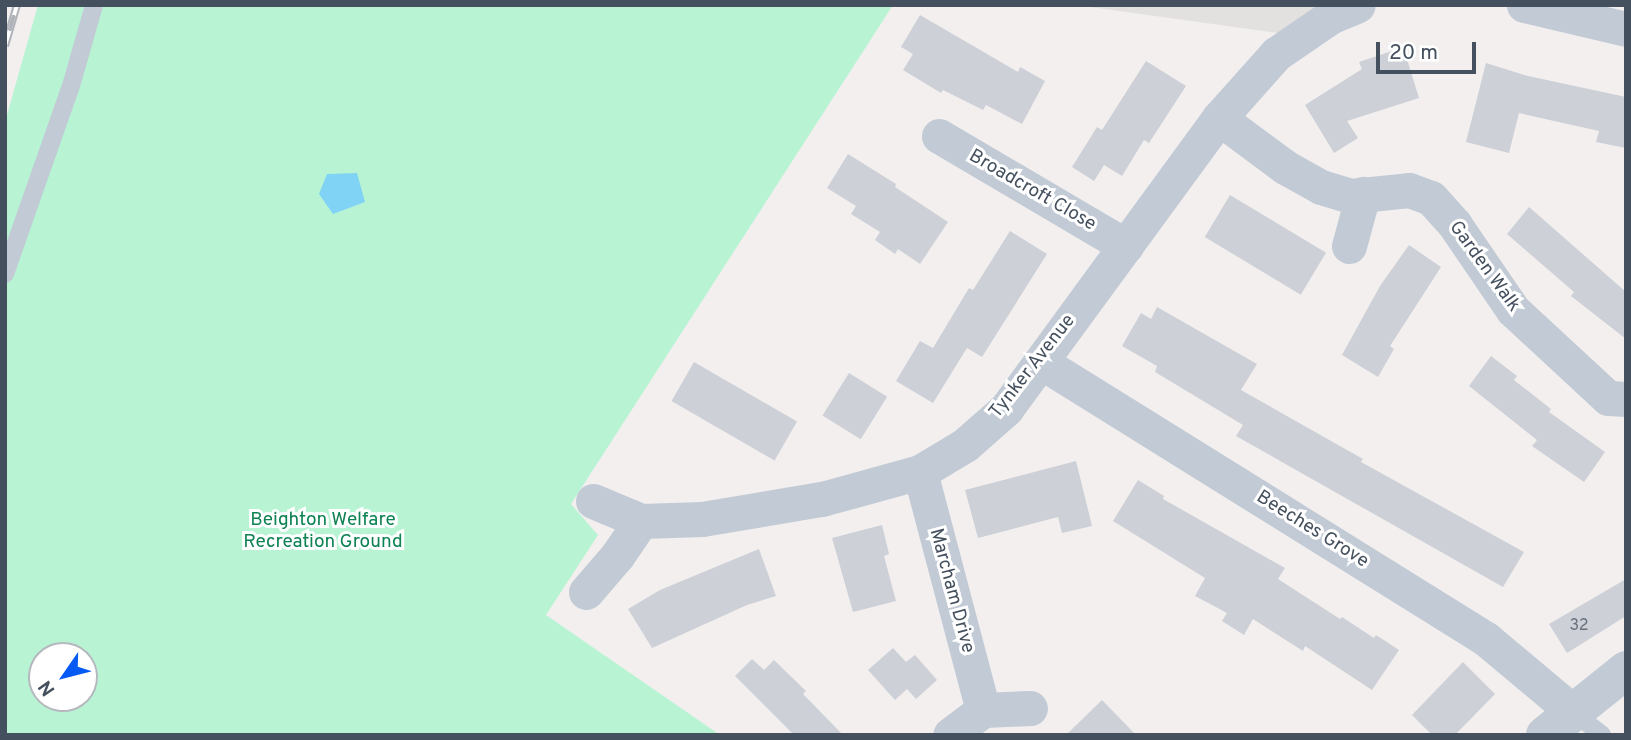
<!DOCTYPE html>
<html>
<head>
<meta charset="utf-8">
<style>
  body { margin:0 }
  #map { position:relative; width:1631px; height:740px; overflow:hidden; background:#f2efee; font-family:Overpass,sans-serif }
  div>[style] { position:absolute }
  .education>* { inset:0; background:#e3e0e0 }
  .green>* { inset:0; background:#b8f4d4 }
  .water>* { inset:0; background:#81d3f5 }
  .building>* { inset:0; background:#cdd0d7; transform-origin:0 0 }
  .service>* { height:18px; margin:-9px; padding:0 9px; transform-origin:9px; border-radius:9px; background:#c1cad5 }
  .minor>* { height:35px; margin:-17.5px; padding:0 17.5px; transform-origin:17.5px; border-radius:17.5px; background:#c1cad5 }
  .tertiary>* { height:38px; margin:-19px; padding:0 19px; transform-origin:19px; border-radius:19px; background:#c1cad5 }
  .rail>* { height:8px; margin-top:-4px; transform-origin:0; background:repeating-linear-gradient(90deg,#fff 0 16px,#b0b3ba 0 32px); box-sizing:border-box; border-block:2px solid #b0b3ba }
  span { translate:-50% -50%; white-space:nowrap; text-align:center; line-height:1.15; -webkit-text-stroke:6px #fff; paint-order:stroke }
  .number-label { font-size:16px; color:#67707c }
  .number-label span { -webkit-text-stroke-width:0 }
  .street-label { font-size:19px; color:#45505e }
  .park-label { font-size:19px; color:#0d8252 }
  .frame { position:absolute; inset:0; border:7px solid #45505e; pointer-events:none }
  .north { position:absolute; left:28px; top:642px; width:70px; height:70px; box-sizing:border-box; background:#fff; border:2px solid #b5b9bf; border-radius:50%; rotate:235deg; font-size:19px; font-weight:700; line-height:28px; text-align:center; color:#45505e }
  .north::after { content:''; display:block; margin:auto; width:24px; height:32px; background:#065af4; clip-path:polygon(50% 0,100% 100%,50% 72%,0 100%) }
  .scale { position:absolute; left:1376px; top:42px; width:100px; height:32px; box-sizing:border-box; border:4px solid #45505e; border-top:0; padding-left:9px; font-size:21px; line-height:24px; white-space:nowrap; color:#45505e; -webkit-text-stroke:5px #fff; paint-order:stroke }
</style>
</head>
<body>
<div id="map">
  <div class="education">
    <i style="clip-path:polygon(1076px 5px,1322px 5px,1278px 33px)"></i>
  </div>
  <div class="green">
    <i style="clip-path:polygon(evenodd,38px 5px,893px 5px,571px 504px,598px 535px,546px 615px,720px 735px,5px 735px,5px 122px,38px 5px,42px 656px,84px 656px,84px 698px,42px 698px,42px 656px)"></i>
  </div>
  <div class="water">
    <i style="clip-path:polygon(357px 173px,365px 202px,333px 214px,319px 194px,327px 174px)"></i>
  </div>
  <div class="building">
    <i style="clip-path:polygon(920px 15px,1018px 72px,1020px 67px,1045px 81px,1022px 124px,986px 105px,983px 110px,943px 90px,941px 93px,903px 70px,913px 54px,901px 47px)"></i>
    <i style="clip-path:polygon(1392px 51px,1394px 60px,1406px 56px,1419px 98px,1347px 121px,1358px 138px,1334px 153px,1305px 105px,1362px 69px,1359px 62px)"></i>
    <i style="clip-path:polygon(1146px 61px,1186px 86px,1149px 143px,1144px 140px,1122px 176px,1104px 165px,1094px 181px,1072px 167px,1097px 127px,1102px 130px)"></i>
    <i style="clip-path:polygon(1486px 63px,1528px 76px,1626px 97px,1626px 148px,1596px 142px,1599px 131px,1519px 113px,1509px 153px,1466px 142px)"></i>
    <i style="clip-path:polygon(848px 154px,896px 184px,895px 187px,948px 222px,920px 264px,898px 249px,895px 254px,875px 240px,880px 232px,851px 214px,856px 206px,827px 188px)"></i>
    <i style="left:1230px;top:195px;width:112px;height:49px;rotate:31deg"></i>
    <i style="clip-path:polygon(1529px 207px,1626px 292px,1626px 339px,1571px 296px,1574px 292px,1507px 234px)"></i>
    <i style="clip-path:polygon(1010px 231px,1047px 254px,982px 357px,967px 348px,933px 403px,896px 381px,920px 341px,933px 348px,969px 288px,973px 290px)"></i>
    <i style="clip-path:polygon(1409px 245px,1441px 267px,1390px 346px,1394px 349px,1378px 377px,1342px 355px,1380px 286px)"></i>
    <i style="clip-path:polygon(1157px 307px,1257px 364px,1241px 390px,1363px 459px,1361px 462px,1524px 552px,1503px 587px,1236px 436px,1243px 425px,1155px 372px,1157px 366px,1122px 346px,1141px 313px,1151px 319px)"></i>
    <i style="clip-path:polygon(1491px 356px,1517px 376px,1514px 380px,1551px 409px,1549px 412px,1605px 452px,1584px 482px,1532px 446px,1537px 440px,1469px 386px)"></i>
    <i style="left:694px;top:362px;width:119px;height:45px;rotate:30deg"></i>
    <i style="left:849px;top:373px;width:45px;height:50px;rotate:32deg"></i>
    <i style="clip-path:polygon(1076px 461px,1092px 526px,1062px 533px,1058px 517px,978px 538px,965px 490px)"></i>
    <i style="clip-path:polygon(1138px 480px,1164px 496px,1163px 499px,1285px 568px,1278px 579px,1340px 619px,1342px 617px,1374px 638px,1376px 635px,1399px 650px,1372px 690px,1305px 646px,1303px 651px,1253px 619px,1244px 635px,1222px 621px,1227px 613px,1195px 596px,1205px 578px,1113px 521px)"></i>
    <i style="clip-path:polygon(882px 525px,889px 554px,884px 556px,896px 601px,853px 612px,832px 538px)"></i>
    <i style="clip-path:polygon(759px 549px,776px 596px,747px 605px,652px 648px,628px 609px,660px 590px)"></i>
    <i style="clip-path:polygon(1626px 579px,1626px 616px,1567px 653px,1549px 624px)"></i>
    <i style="clip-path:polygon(893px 648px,906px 662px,915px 655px,937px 680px,916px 699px,907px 689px,895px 700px,868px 670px)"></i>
    <i style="clip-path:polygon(752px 659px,764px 670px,774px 660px,806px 691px,803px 694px,843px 735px,794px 735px,735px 676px)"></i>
    <i style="clip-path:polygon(1463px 662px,1495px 694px,1455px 735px,1432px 735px,1412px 715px)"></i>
    <i style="clip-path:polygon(1102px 700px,1136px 735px,1066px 735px)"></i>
  </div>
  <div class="service">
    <i style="left:5px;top:274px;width:199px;rotate:-70.7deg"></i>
    <i style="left:71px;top:86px;width:84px;rotate:-74.1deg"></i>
    <i style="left:1573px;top:712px;width:37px;rotate:38deg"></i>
  </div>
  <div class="minor">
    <i style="left:1524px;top:5px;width:105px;rotate:13.2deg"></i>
    <i style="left:1219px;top:118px;width:82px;rotate:36.6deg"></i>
    <i style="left:1285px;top:167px;width:41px;rotate:29.1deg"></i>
    <i style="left:1321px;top:187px;width:31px;rotate:17deg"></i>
    <i style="left:1351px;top:196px;width:58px;rotate:-5.9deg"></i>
    <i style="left:1409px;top:190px;width:23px;rotate:20deg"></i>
    <i style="left:1431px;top:198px;width:36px;rotate:48deg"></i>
    <i style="left:1455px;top:225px;width:103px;rotate:55.7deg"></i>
    <i style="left:1513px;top:310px;width:129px;rotate:42.8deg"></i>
    <i style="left:1608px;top:398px;width:18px;rotate:3deg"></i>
    <i style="left:939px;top:136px;width:217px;rotate:30.5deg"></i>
    <i style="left:1349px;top:246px;width:54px;rotate:-74.9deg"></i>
    <i style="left:1041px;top:362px;width:524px;rotate:31.9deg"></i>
    <i style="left:1486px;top:639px;width:114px;rotate:40deg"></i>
    <i style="left:920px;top:472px;width:246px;rotate:75.2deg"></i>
    <i style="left:983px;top:710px;width:41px;rotate:142.9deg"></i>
    <i style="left:593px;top:501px;width:52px;rotate:22.6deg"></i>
    <i style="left:641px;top:521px;width:61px;rotate:-1.9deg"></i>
    <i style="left:702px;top:519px;width:122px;rotate:-9.5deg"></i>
    <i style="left:822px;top:499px;width:102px;rotate:-15.4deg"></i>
    <i style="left:920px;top:472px;width:52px;rotate:-31deg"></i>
    <i style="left:965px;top:445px;width:55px;rotate:-41.3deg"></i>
    <i style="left:1006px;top:409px;width:361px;rotate:-53.8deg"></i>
    <i style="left:1219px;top:118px;width:86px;rotate:-48.3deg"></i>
    <i style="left:1276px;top:54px;width:65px;rotate:-34.4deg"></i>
    <i style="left:1330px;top:17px;width:30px;rotate:-23deg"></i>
    <i style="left:586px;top:592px;width:48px;rotate:-49.3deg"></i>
    <i style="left:617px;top:556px;width:42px;rotate:-55.6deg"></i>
    <i style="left:983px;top:710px;width:47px;rotate:-2.4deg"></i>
  </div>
  <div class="tertiary">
    <i style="left:1545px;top:735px;width:104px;rotate:-38.7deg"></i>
  </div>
  <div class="rail">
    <i style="left:5px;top:46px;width:43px;rotate:-73.7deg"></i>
  </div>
  <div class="number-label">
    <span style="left:1579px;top:626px">32</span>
  </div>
  <div class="street-label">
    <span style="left:1032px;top:191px;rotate:30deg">Broadcroft Close</span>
    <span style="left:1484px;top:267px;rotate:54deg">Garden Walk</span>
    <span style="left:1033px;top:367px;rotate:-52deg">Tynker Avenue</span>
    <span style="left:1312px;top:530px;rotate:32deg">Beeches Grove</span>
    <span style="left:951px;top:591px;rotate:75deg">Marcham Drive</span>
  </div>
  <div class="park-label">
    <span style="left:323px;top:532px">Beighton Welfare<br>Recreation Ground</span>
  </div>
  <div class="frame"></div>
  <div class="north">N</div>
  <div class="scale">20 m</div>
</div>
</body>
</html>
